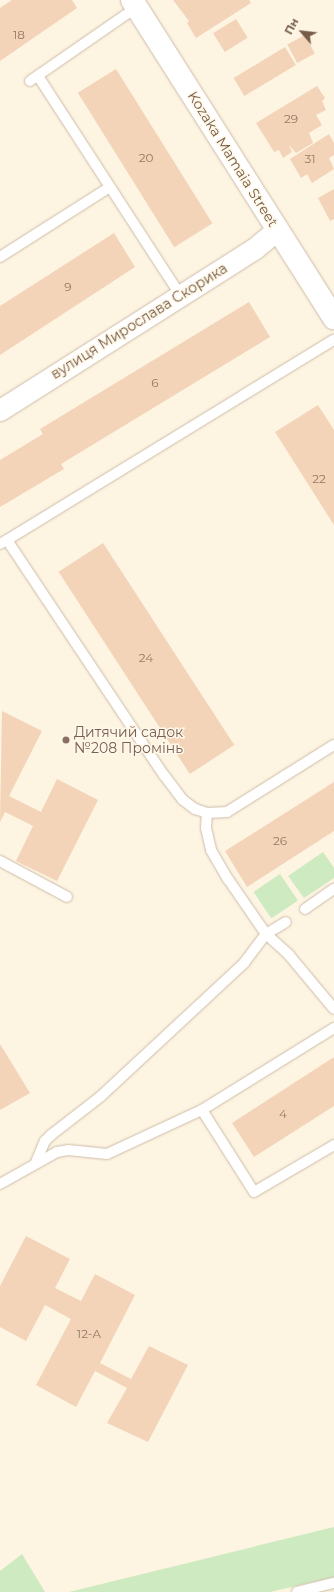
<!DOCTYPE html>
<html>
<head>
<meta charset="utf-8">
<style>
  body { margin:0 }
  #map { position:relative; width:334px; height:1592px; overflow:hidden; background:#fdf4e2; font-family:Montserrat,sans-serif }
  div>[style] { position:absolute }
  .green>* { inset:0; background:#ceeac0; transform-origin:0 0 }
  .building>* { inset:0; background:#f3d4b9; transform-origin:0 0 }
  .roads { filter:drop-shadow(0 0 1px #cebca8) drop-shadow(0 0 1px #cebca8) }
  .service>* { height:10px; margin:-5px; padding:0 5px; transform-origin:5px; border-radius:5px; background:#fff }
  .minor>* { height:21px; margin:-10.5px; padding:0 10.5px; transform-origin:10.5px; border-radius:10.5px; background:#fff }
  .tertiary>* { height:22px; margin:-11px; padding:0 11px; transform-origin:11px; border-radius:11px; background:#fff }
  .dots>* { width:11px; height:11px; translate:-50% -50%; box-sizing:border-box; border:2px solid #fff8e8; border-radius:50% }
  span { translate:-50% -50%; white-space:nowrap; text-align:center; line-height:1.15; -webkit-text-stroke:3px #fff8e8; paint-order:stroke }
  .number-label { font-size:12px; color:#947964 }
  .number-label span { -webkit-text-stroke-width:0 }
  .street-label { font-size:14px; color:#755b48 }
  .education-label { font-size:14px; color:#785e54 }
  .left { translate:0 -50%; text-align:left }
  .north { position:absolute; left:282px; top:12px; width:40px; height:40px; -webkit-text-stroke:3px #fff8e8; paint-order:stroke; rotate:298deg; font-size:11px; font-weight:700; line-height:16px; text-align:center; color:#755b48 }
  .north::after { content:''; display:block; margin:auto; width:14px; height:18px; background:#755b48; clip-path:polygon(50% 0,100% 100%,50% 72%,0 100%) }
</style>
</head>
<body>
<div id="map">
  <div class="green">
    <i style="clip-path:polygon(323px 852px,334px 868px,334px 878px,304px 898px,288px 876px)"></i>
    <i style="left:280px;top:874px;width:32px;height:32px;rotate:56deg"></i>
    <i style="clip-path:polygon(334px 1527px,334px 1577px,270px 1592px,69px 1592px)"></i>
    <i style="clip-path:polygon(22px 1554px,45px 1592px,0 1592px,0 1571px)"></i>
  </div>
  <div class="building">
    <i style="clip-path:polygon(12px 0,72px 0,77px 8px,0 61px,0 8px)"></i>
    <i style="clip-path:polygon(173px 0,249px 0,251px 3px,196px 38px,187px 23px,189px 21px)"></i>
    <i style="left:236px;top:19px;width:22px;height:27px;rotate:58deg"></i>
    <i style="left:305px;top:35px;width:21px;height:20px;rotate:62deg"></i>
    <i style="left:285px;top:47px;width:21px;height:60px;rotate:59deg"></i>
    <i style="left:116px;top:69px;width:182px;height:45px;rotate:58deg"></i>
    <i style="clip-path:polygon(317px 86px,325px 98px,322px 101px,326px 110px,316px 115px,322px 125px,309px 133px,313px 143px,296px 153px,289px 145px,292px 152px,283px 158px,279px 150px,274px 152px,256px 123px)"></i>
    <i style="clip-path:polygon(329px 134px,334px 143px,334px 155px,329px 158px,334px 169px,312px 183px,307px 174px,301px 178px,290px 159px)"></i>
    <i style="clip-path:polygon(334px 189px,334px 219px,330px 221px,318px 198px)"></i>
    <i style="clip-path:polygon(114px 233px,135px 267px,0 355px,0 306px)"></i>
    <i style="clip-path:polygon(249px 302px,270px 337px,61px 464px,64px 469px,0 507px,0 460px,43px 434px,40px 429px)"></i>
    <i style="clip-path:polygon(318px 405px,334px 430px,334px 525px,275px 432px)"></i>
    <i style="left:103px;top:543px;width:241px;height:53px;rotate:57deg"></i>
    <i style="clip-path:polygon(2px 711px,42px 731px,9px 796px,41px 812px,57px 779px,98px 800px,57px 881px,16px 861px,33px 826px,5px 812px,0 822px)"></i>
    <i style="clip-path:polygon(334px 782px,334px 831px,247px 887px,225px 851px)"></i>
    <i style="clip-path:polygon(0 1044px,30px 1093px,0 1110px)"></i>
    <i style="clip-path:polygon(334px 1057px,334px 1106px,254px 1157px,232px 1123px)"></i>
    <i style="clip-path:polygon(26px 1236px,70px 1259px,55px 1288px,81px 1301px,95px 1274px,135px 1295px,100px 1363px,131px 1379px,149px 1346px,188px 1365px,148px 1442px,107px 1423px,127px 1388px,95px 1371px,76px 1407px,36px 1385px,71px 1319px,45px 1305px,26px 1341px,0 1327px,0 1286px)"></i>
  </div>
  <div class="roads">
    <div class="service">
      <i style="left:38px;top:76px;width:261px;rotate:57deg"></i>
      <i style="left:30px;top:81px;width:130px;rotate:-34.7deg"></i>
      <i style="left:0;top:257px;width:130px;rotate:-32.5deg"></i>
      <i style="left:7px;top:540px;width:383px;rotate:-31.5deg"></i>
      <i style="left:0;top:544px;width:8px;rotate:-30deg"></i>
      <i style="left:7px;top:540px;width:283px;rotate:56.3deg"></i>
      <i style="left:164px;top:775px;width:31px;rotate:53deg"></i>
      <i style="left:183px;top:800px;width:15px;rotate:37deg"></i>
      <i style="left:195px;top:809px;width:13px;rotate:18deg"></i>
      <i style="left:207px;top:813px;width:20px;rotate:-3deg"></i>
      <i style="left:227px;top:812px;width:126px;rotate:-32.1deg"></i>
      <i style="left:207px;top:813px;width:15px;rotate:94deg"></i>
      <i style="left:206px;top:828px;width:23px;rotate:77deg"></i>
      <i style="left:211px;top:850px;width:34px;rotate:60deg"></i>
      <i style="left:228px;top:879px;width:67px;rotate:55.4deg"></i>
      <i style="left:266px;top:934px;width:31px;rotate:42deg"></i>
      <i style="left:289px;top:955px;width:70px;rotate:50.2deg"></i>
      <i style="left:0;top:861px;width:76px;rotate:28.2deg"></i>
      <i style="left:305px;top:909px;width:35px;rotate:-35deg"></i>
      <i style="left:334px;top:1028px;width:155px;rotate:148.2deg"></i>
      <i style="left:202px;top:1110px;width:97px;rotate:57.6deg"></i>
      <i style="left:254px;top:1192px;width:93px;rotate:-30.4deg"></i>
      <i style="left:36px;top:1162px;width:23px;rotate:-67deg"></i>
      <i style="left:45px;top:1141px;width:8px;rotate:-45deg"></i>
      <i style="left:51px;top:1135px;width:62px;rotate:-37.8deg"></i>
      <i style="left:100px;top:1097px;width:197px;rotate:-42.9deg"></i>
      <i style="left:244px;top:963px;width:36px;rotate:-53deg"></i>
      <i style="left:266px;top:934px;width:23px;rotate:-31deg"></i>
      <i style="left:0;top:1184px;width:65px;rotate:-29.3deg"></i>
      <i style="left:57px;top:1152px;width:11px;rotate:-10deg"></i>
      <i style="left:68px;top:1150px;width:39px;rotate:6deg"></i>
      <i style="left:107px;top:1154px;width:105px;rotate:-24.9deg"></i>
      <i style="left:297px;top:1592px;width:38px;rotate:-14deg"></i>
    </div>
    <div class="minor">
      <i style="left:0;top:410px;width:301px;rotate:-32.4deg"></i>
      <i style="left:254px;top:249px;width:30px;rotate:-40deg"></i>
    </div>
    <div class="tertiary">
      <i style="left:132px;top:0;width:377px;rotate:57.6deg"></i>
    </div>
  </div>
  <div class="dots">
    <i style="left:66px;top:740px;background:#8d6e63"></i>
  </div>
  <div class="number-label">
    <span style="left:19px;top:35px">18</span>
    <span style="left:291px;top:119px">29</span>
    <span style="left:146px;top:158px">20</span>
    <span style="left:310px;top:159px">31</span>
    <span style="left:68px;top:287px">9</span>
    <span style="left:155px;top:383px">6</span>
    <span style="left:319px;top:479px">22</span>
    <span style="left:146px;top:658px">24</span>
    <span style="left:280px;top:841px">26</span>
    <span style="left:283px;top:1114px">4</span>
    <span style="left:89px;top:1334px">12-А</span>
  </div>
  <div class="street-label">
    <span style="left:233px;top:159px;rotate:58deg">Kozaka Mamaia Street</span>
    <span style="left:139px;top:321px;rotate:-32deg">вулиця Мирослава Скорика</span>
  </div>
  <div class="education-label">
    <span class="left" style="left:74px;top:740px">Дитячий садок<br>№208 Промінь</span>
  </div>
  <div class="north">Пн</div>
</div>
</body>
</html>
